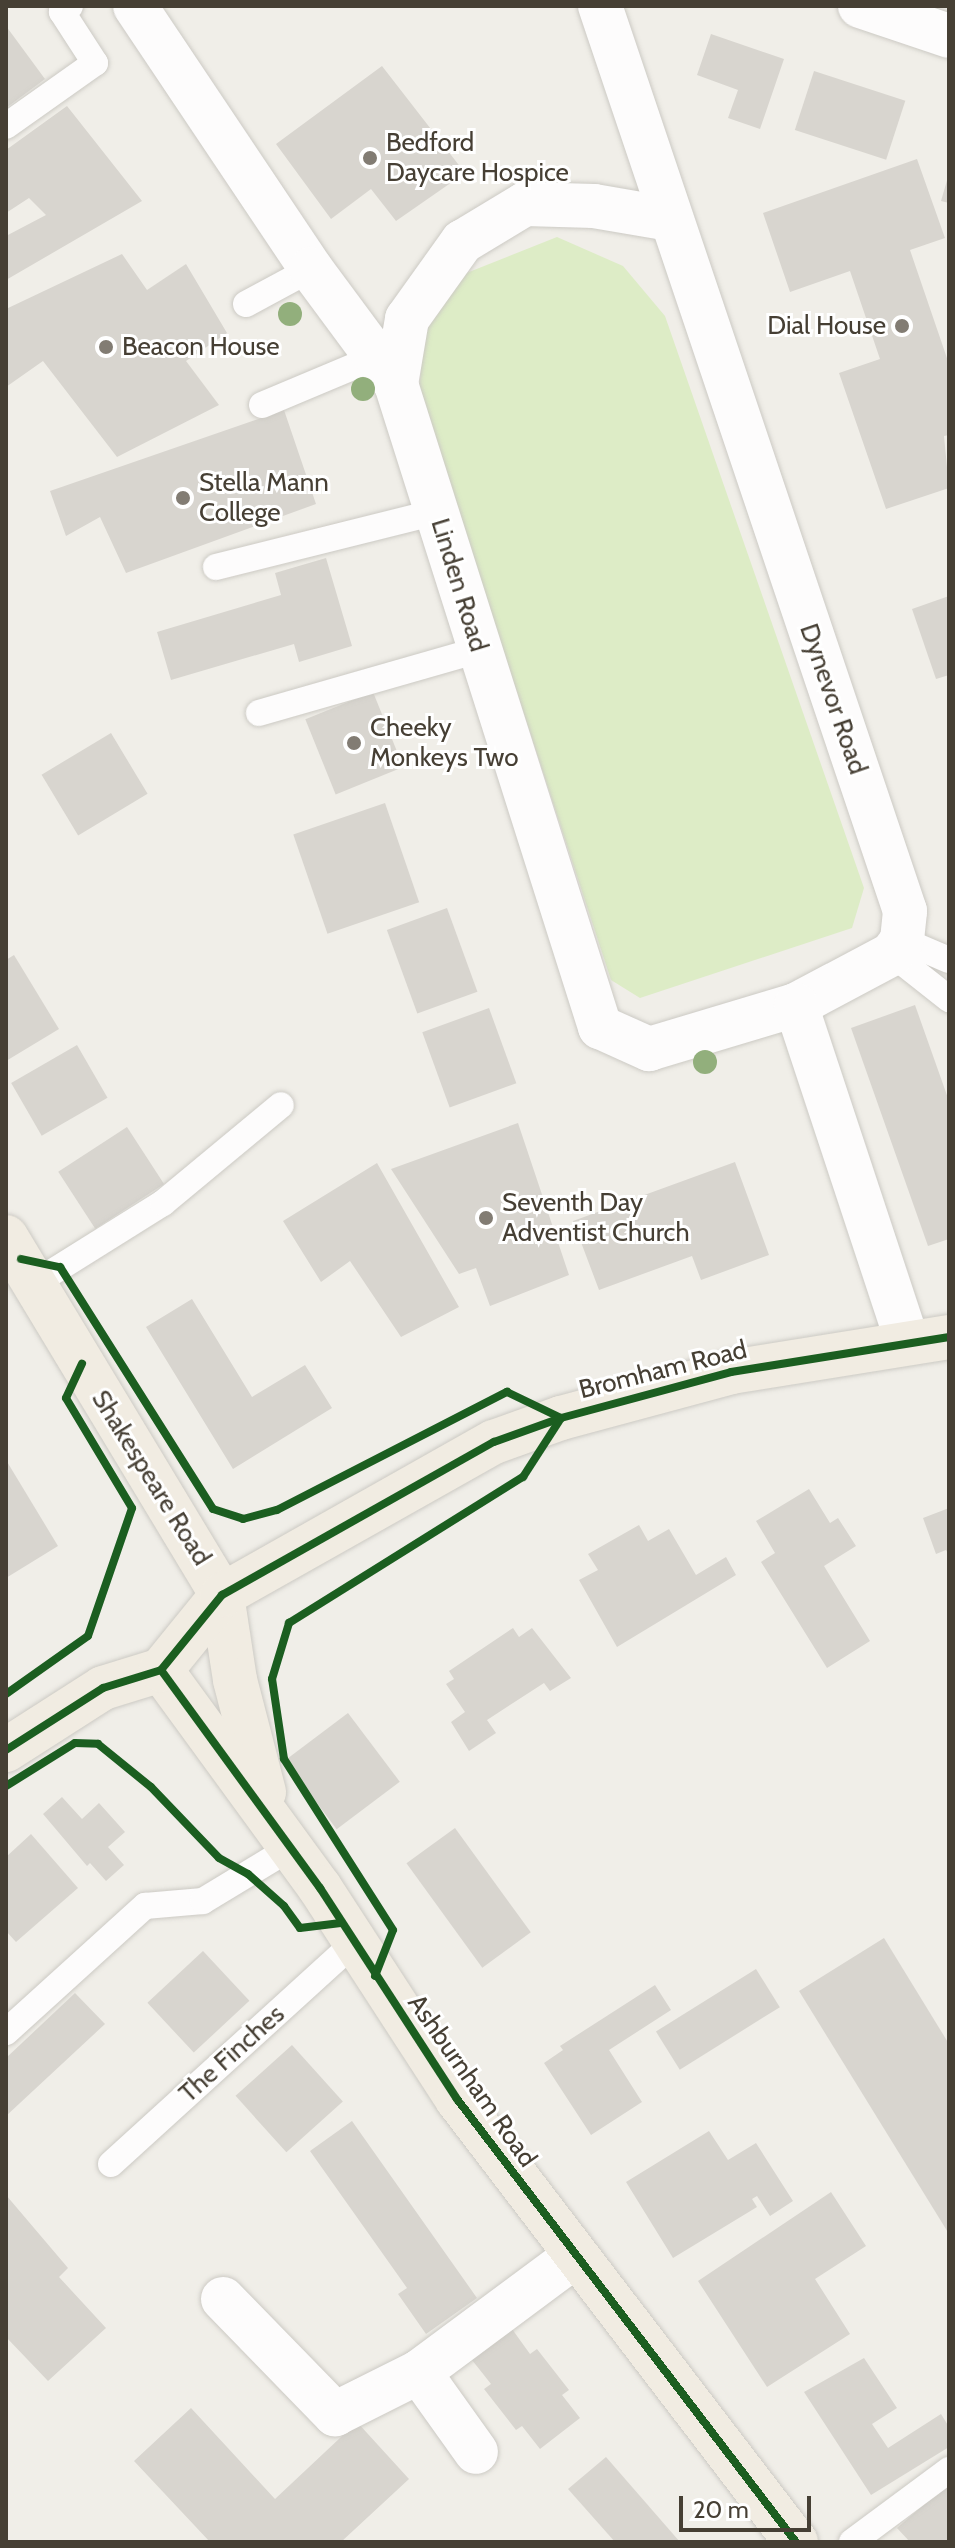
<!DOCTYPE html>
<html>
<head>
<meta charset="utf-8">
<style>
  body { margin:0 }
  #map { position:relative; width:955px; height:2548px; overflow:hidden; background:#f0eee8; font-family:Cabin,sans-serif }
  div>[style] { position:absolute }
  .green>* { inset:0; background:#ddecc6 }
  .building>* { inset:0; background:#d8d5cf; transform-origin:0 0 }
  .roads { filter:drop-shadow(0 0 2px #cccac4) drop-shadow(0 0 2px #cccac4) }
  .service>* { height:26px; margin:-13px; padding:0 13px; transform-origin:13px; border-radius:13px; background:#fdfcfc }
  .minor>* { height:44px; margin:-22px; padding:0 22px; transform-origin:22px; border-radius:22px; background:#fdfcfc }
  .primary>* { height:44px; margin:-22px; padding:0 22px; transform-origin:22px; border-radius:22px; background:#f1ece2 }
  .cycleway>* { height:8px; margin:-4px; padding:0 4px; transform-origin:4px; border-radius:4px; background:#1b5e20 }
  .trees>* { width:24px; height:24px; margin:-12px; border-radius:50%; background:#92af7c }
  .dots>* { width:22px; height:22px; translate:-50% -50%; box-sizing:border-box; border:4px solid #fff; border-radius:50% }
  span { translate:-50% -50%; white-space:nowrap; text-align:center; line-height:1.15; -webkit-text-stroke:6px #fff; paint-order:stroke }
  .poi-label { font-size:26px; color:#463f34 }
  .left { translate:0 -50%; text-align:left }
  .right { translate:-100% -50%; text-align:right }
  .street-label { font-size:26px; color:#463f34 }
  .frame { position:absolute; inset:0; border:8px solid #463f34; pointer-events:none }
  .scale { position:absolute; left:679px; top:2496px; width:132px; height:36px; box-sizing:border-box; border:4px solid #463f34; border-top:0; padding-left:10px; font-size:24px; line-height:28px; white-space:nowrap; color:#463f34; -webkit-text-stroke:6px #fff; paint-order:stroke }
</style>
</head>
<body>
<div id="map">
  <div class="green">
    <i style="clip-path:polygon(557px 237px,623px 266px,665px 316px,864px 888px,852px 928px,640px 998px,611px 980px,419px 393px,424px 334px,464px 274px)"></i>
  </div>
  <div class="building">
    <i style="clip-path:polygon(6px 26px,45px 79px,6px 108px)"></i>
    <i style="clip-path:polygon(711px 34px,784px 59px,760px 129px,728px 118px,738px 90px,697px 75px)"></i>
    <i style="clip-path:polygon(382px 66px,465px 173px,396px 221px,371px 189px,331px 219px,276px 144px)"></i>
    <i style="left:814px;top:71px;width:96px;height:62px;rotate:18deg"></i>
    <i style="clip-path:polygon(67px 106px,142px 201px,6px 280px,6px 236px,46px 215px,29px 198px,6px 213px,6px 150px)"></i>
    <i style="clip-path:polygon(917px 159px,945px 238px,910px 250px,949px 364px,949px 435px,944px 436px,949px 488px,886px 509px,839px 373px,880px 359px,850px 271px,790px 292px,763px 213px)"></i>
    <i style="clip-path:polygon(948px 177px,949px 177px,949px 203px,941px 201px)"></i>
    <i style="clip-path:polygon(122px 254px,147px 290px,186px 264px,227px 333px,186px 361px,219px 405px,117px 457px,43px 361px,6px 387px,6px 309px)"></i>
    <i style="clip-path:polygon(284px 410px,316px 504px,126px 573px,100px 517px,66px 536px,50px 491px)"></i>
    <i style="clip-path:polygon(326px 558px,352px 646px,299px 662px,294px 644px,171px 680px,157px 632px,281px 595px,275px 573px)"></i>
    <i style="clip-path:polygon(949px 596px,949px 675px,936px 679px,912px 609px)"></i>
    <i style="left:373px;top:692px;width:81px;height:73px;rotate:68deg"></i>
    <i style="left:111px;top:733px;width:71px;height:81px;rotate:59deg"></i>
    <i style="left:385px;top:803px;width:105px;height:97px;rotate:71deg"></i>
    <i style="left:447px;top:908px;width:89px;height:64px;rotate:70deg"></i>
    <i style="clip-path:polygon(14px 955px,59px 1029px,6px 1061px,6px 960px)"></i>
    <i style="clip-path:polygon(915px 1005px,949px 1101px,949px 1239px,928px 1246px,851px 1028px)"></i>
    <i style="left:489px;top:1008px;width:80px;height:71px;rotate:70deg"></i>
    <i style="left:77px;top:1045px;width:61px;height:76px;rotate:60deg"></i>
    <i style="clip-path:polygon(518px 1123px,569px 1275px,490px 1306px,476px 1268px,459px 1274px,391px 1169px)"></i>
    <i style="left:127px;top:1127px;width:68px;height:82px;rotate:57deg"></i>
    <i style="clip-path:polygon(735px 1162px,769px 1255px,701px 1280px,692px 1256px,599px 1290px,573px 1221px)"></i>
    <i style="clip-path:polygon(377px 1163px,459px 1307px,401px 1337px,350px 1261px,321px 1282px,283px 1221px)"></i>
    <i style="clip-path:polygon(192px 1299px,252px 1397px,305px 1365px,332px 1408px,233px 1469px,146px 1327px)"></i>
    <i style="clip-path:polygon(6px 1460px,58px 1546px,6px 1578px)"></i>
    <i style="clip-path:polygon(809px 1489px,830px 1523px,838px 1518px,856px 1546px,824px 1566px,870px 1641px,827px 1668px,761px 1562px,775px 1553px,756px 1521px)"></i>
    <i style="clip-path:polygon(949px 1508px,949px 1555px,946px 1550px,936px 1554px,923px 1518px)"></i>
    <i style="clip-path:polygon(639px 1525px,648px 1541px,669px 1529px,696px 1575px,726px 1557px,736px 1575px,617px 1647px,579px 1580px,598px 1570px,588px 1554px)"></i>
    <i style="clip-path:polygon(513px 1628px,519px 1637px,532px 1628px,571px 1678px,550px 1691px,544px 1683px,487px 1720px,496px 1733px,469px 1751px,451px 1722px,465px 1712px,446px 1684px,454px 1679px,449px 1671px)"></i>
    <i style="left:348px;top:1713px;width:86px;height:79px;rotate:53deg"></i>
    <i style="clip-path:polygon(62px 1797px,82px 1819px,99px 1803px,125px 1832px,108px 1847px,124px 1865px,106px 1881px,90px 1863px,87px 1866px,43px 1814px)"></i>
    <i style="left:455px;top:1828px;width:129px;height:60px;rotate:54deg"></i>
    <i style="clip-path:polygon(31px 1834px,78px 1888px,16px 1942px,6px 1931px,6px 1857px)"></i>
    <i style="clip-path:polygon(884px 1938px,949px 2044px,949px 2234px,799px 1991px)"></i>
    <i style="left:203px;top:1951px;width:68px;height:76px;rotate:47deg"></i>
    <i style="left:756px;top:1969px;width:45px;height:118px;rotate:58deg"></i>
    <i style="clip-path:polygon(655px 1985px,671px 2010px,609px 2050px,642px 2102px,591px 2135px,544px 2063px,563px 2050px,560px 2046px)"></i>
    <i style="clip-path:polygon(75px 1993px,105px 2024px,6px 2116px,6px 2058px)"></i>
    <i style="left:292px;top:2045px;width:76px;height:76px;rotate:48deg"></i>
    <i style="clip-path:polygon(352px 2121px,477px 2298px,426px 2334px,398px 2294px,407px 2288px,310px 2151px)"></i>
    <i style="clip-path:polygon(709px 2131px,728px 2160px,756px 2143px,793px 2201px,770px 2216px,757px 2196px,752px 2199px,757px 2207px,673px 2258px,626px 2182px)"></i>
    <i style="clip-path:polygon(831px 2192px,866px 2246px,815px 2279px,850px 2334px,767px 2387px,698px 2281px)"></i>
    <i style="clip-path:polygon(6px 2195px,68px 2268px,59px 2277px,106px 2328px,48px 2381px,6px 2337px)"></i>
    <i style="clip-path:polygon(512px 2329px,530px 2354px,537px 2349px,569px 2390px,562px 2395px,580px 2418px,540px 2449px,522px 2426px,516px 2430px,484px 2389px,491px 2384px,472px 2360px)"></i>
    <i style="clip-path:polygon(864px 2358px,897px 2408px,872px 2424px,888px 2448px,941px 2414px,949px 2427px,949px 2447px,871px 2495px,804px 2392px)"></i>
    <i style="clip-path:polygon(191px 2408px,275px 2499px,357px 2422px,409px 2479px,341px 2542px,210px 2542px,134px 2461px)"></i>
    <i style="clip-path:polygon(606px 2457px,680px 2542px,615px 2542px,568px 2489px)"></i>
    <i style="clip-path:polygon(949px 2483px,949px 2542px,910px 2542px,897px 2528px)"></i>
  </div>
  <div class="roads">
    <div class="service">
      <i style="left:6px;top:126px;width:109px;rotate:-35.3deg"></i>
      <i style="left:95px;top:63px;width:61px;rotate:-122.9deg"></i>
      <i style="left:62px;top:12px;width:10px;rotate:-37deg"></i>
      <i style="left:246px;top:304px;width:74px;rotate:-28.3deg"></i>
      <i style="left:262px;top:405px;width:124px;rotate:-22.8deg"></i>
      <i style="left:216px;top:567px;width:227px;rotate:-14deg"></i>
      <i style="left:259px;top:713px;width:229px;rotate:-16deg"></i>
      <i style="left:902px;top:940px;width:51px;rotate:23.1deg"></i>
      <i style="left:892px;top:954px;width:73px;rotate:38.3deg"></i>
      <i style="left:35px;top:1283px;width:151px;rotate:-32deg"></i>
      <i style="left:163px;top:1203px;width:153px;rotate:-39.7deg"></i>
      <i style="left:6px;top:2032px;width:188px;rotate:-42.2deg"></i>
      <i style="left:145px;top:1906px;width:58px;rotate:-4.9deg"></i>
      <i style="left:203px;top:1901px;width:104px;rotate:-31.2deg"></i>
      <i style="left:111px;top:2164px;width:328px;rotate:-42.3deg"></i>
      <i style="left:852px;top:2542px;width:121px;rotate:-36.6deg"></i>
    </div>
    <div class="minor">
      <i style="left:135px;top:6px;width:316px;rotate:56.2deg"></i>
      <i style="left:311px;top:269px;width:143px;rotate:53.5deg"></i>
      <i style="left:396px;top:384px;width:675px;rotate:72.4deg"></i>
      <i style="left:600px;top:1027px;width:54px;rotate:24.2deg"></i>
      <i style="left:649px;top:1049px;width:153px;rotate:-16.7deg"></i>
      <i style="left:796px;top:1005px;width:109px;rotate:-28deg"></i>
      <i style="left:892px;top:954px;width:17px;rotate:-54deg"></i>
      <i style="left:902px;top:940px;width:29px;rotate:-84deg"></i>
      <i style="left:905px;top:911px;width:955px;rotate:-108.62deg"></i>
      <i style="left:860px;top:6px;width:94px;rotate:18.6deg"></i>
      <i style="left:396px;top:384px;width:66px;rotate:-80.4deg"></i>
      <i style="left:407px;top:319px;width:95px;rotate:-54.5deg"></i>
      <i style="left:462px;top:242px;width:74px;rotate:-31.1deg"></i>
      <i style="left:525px;top:204px;width:69px;rotate:1.7deg"></i>
      <i style="left:594px;top:206px;width:76px;rotate:9.8deg"></i>
      <i style="left:796px;top:1005px;width:353px;rotate:71.7deg"></i>
      <i style="left:223px;top:2299px;width:161px;rotate:45.8deg"></i>
      <i style="left:335px;top:2414px;width:94px;rotate:-26.6deg"></i>
      <i style="left:419px;top:2372px;width:193px;rotate:-36.6deg"></i>
      <i style="left:419px;top:2372px;width:98px;rotate:54.5deg"></i>
    </div>
    <div class="primary">
      <i style="left:6px;top:1237px;width:418px;rotate:58.9deg"></i>
      <i style="left:222px;top:1595px;width:86px;rotate:81.3deg"></i>
      <i style="left:235px;top:1680px;width:116px;rotate:75.5deg"></i>
      <i style="left:161px;top:1670px;width:270px;rotate:53.9deg"></i>
      <i style="left:320px;top:1888px;width:252px;rotate:57deg"></i>
      <i style="left:457px;top:2099px;width:558px;rotate:52.58deg"></i>
      <i style="left:6px;top:1750px;width:115px;rotate:-32.6deg"></i>
      <i style="left:103px;top:1688px;width:61px;rotate:-17.2deg"></i>
      <i style="left:161px;top:1670px;width:97px;rotate:-50.9deg"></i>
      <i style="left:222px;top:1595px;width:312px;rotate:-29.4deg"></i>
      <i style="left:494px;top:1442px;width:71px;rotate:-19.7deg"></i>
      <i style="left:561px;top:1418px;width:176px;rotate:-15.1deg"></i>
      <i style="left:731px;top:1372px;width:221px;rotate:-9.1deg"></i>
    </div>
  </div>
  <div class="cycleway">
    <i style="left:21px;top:1259px;width:40px;rotate:12deg"></i>
    <i style="left:60px;top:1267px;width:286px;rotate:57.7deg"></i>
    <i style="left:213px;top:1509px;width:32px;rotate:18deg"></i>
    <i style="left:243px;top:1519px;width:35px;rotate:-15deg"></i>
    <i style="left:277px;top:1510px;width:259px;rotate:-27.2deg"></i>
    <i style="left:507px;top:1392px;width:60px;rotate:25.7deg"></i>
    <i style="left:161px;top:1670px;width:270px;rotate:53.9deg"></i>
    <i style="left:320px;top:1888px;width:252px;rotate:57deg"></i>
    <i style="left:457px;top:2099px;width:558px;rotate:52.58deg"></i>
    <i style="left:6px;top:1694px;width:100px;rotate:-35.3deg"></i>
    <i style="left:88px;top:1636px;width:135px;rotate:-71deg"></i>
    <i style="left:132px;top:1508px;width:128px;rotate:-121deg"></i>
    <i style="left:66px;top:1398px;width:38px;rotate:-65deg"></i>
    <i style="left:6px;top:1750px;width:115px;rotate:-32.6deg"></i>
    <i style="left:103px;top:1688px;width:61px;rotate:-17.2deg"></i>
    <i style="left:161px;top:1670px;width:97px;rotate:-50.9deg"></i>
    <i style="left:222px;top:1595px;width:312px;rotate:-29.4deg"></i>
    <i style="left:494px;top:1442px;width:71px;rotate:-19.7deg"></i>
    <i style="left:561px;top:1418px;width:176px;rotate:-15.1deg"></i>
    <i style="left:731px;top:1372px;width:221px;rotate:-9.1deg"></i>
    <i style="left:6px;top:1786px;width:81px;rotate:-31.9deg"></i>
    <i style="left:75px;top:1743px;width:23px;rotate:2deg"></i>
    <i style="left:98px;top:1744px;width:68px;rotate:39.1deg"></i>
    <i style="left:151px;top:1787px;width:98px;rotate:46.2deg"></i>
    <i style="left:219px;top:1858px;width:33px;rotate:29deg"></i>
    <i style="left:248px;top:1874px;width:48px;rotate:41.6deg"></i>
    <i style="left:284px;top:1906px;width:27px;rotate:54deg"></i>
    <i style="left:300px;top:1928px;width:41px;rotate:-7deg"></i>
    <i style="left:375px;top:1976px;width:49px;rotate:-68.6deg"></i>
    <i style="left:393px;top:1930px;width:203px;rotate:-122.5deg"></i>
    <i style="left:284px;top:1759px;width:81px;rotate:-98.5deg"></i>
    <i style="left:272px;top:1679px;width:59px;rotate:-73.1deg"></i>
    <i style="left:289px;top:1623px;width:276px;rotate:-32deg"></i>
    <i style="left:523px;top:1477px;width:70px;rotate:-57.2deg"></i>
  </div>
  <div class="trees">
    <i style="left:290px;top:314px"></i>
    <i style="left:363px;top:389px"></i>
    <i style="left:705px;top:1062px"></i>
  </div>
  <div class="dots">
    <i style="left:370px;top:158px;background:#827c73"></i>
    <i style="left:902px;top:326px;background:#827c73"></i>
    <i style="left:106px;top:347px;background:#827c73"></i>
    <i style="left:183px;top:498px;background:#827c73"></i>
    <i style="left:354px;top:743px;background:#827c73"></i>
    <i style="left:486px;top:1218px;background:#827c73"></i>
  </div>
  <div class="poi-label">
    <span class="left" style="left:386px;top:158px">Bedford<br>Daycare Hospice</span>
    <span class="right" style="left:886px;top:326px">Dial House</span>
    <span class="left" style="left:122px;top:347px">Beacon House</span>
    <span class="left" style="left:199px;top:498px">Stella Mann<br>College</span>
    <span class="left" style="left:370px;top:743px">Cheeky<br>Monkeys Two</span>
    <span class="left" style="left:502px;top:1218px">Seventh Day<br>Adventist Church</span>
  </div>
  <div class="street-label">
    <span style="left:459px;top:585px;rotate:73deg">Linden Road</span>
    <span style="left:833px;top:699px;rotate:71deg">Dynevor Road</span>
    <span style="left:663px;top:1370px;rotate:-14deg">Bromham Road</span>
    <span style="left:151px;top:1478px;rotate:58deg">Shakespeare Road</span>
    <span style="left:232px;top:2054px;rotate:-42deg">The Finches</span>
    <span style="left:472px;top:2081px;rotate:55deg">Ashburnham Road</span>
  </div>
  <div class="frame"></div>
  <div class="scale">20 m</div>
</div>
</body>
</html>
